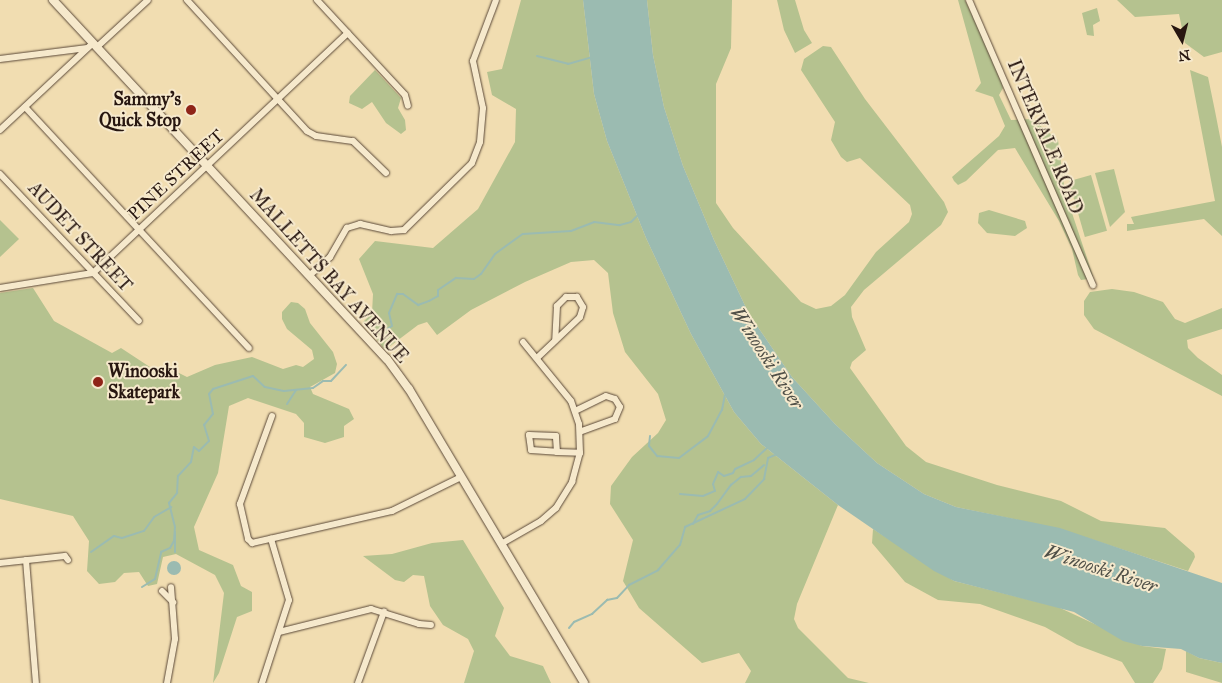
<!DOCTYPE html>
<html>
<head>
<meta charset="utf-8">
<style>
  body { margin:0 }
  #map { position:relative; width:1222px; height:683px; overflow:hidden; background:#f1ddb1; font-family:"IM FELL Great Primer",serif }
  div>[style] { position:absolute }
  .green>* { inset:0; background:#b5c28f; transform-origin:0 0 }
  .water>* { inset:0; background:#9bbbb1 }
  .round { border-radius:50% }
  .stream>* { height:2px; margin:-1px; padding:0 1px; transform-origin:1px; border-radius:1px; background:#9bbbb1 }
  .roads { filter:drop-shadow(0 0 1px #5a4838) drop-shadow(0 0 1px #5a4838) }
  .minor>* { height:6px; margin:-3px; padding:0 3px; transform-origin:3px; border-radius:3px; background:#f6e9cc }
  .tertiary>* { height:8px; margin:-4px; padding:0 4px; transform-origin:4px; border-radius:4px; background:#f6e9cc }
  .dots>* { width:14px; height:14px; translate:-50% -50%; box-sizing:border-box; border:2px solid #f6e9cc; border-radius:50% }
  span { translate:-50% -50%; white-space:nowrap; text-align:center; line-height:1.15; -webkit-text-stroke:4px #f6e9cc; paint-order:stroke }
  .poi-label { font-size:18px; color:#271610; font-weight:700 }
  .right { translate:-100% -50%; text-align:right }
  .left { translate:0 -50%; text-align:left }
  .street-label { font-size:18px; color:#271610 }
  .water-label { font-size:19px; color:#505048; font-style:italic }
  .north { position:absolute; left:1157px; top:15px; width:50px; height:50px; -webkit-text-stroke:4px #f6e9cc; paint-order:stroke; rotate:172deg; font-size:14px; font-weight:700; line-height:20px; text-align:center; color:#271610 }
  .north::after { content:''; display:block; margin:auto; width:18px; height:22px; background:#271610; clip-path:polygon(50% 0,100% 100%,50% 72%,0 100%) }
</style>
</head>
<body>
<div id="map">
  <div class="green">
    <i style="clip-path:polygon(521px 0,583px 0,594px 94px,607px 141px,646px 238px,691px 334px,734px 412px,761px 444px,838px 505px,797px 604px,794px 619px,798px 628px,848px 678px,869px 683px,745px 683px,751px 671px,739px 653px,702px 663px,639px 608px,623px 581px,633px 540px,610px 504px,611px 486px,632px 457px,658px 433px,666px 420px,658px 394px,625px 352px,613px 313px,608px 273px,594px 260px,571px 262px,525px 282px,471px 310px,437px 335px,427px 322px,418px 325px,385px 350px,363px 322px,372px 313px,373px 294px,359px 259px,375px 241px,433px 248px,478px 209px,515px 142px,516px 109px,492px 95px,487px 72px,502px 69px)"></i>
    <i style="clip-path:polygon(647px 0,732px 0,731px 48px,716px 84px,716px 203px,733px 228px,801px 302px,816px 309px,831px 306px,845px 295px,876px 252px,909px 222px,912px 214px,910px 205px,860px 158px,847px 162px,841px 157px,831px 140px,835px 122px,801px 70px,804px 59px,823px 46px,831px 47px,865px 99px,944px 202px,948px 212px,941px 225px,864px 290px,851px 307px,852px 317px,866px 350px,852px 362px,850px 368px,906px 446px,926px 462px,997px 485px,1061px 501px,1101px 521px,1165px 528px,1194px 553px,1195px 557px,1188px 571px,1060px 529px,956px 507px,924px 494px,877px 463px,835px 424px,792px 377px,749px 314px,714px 240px,683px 166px,664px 107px,653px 55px)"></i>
    <i style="clip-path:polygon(777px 0,795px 0,804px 30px,812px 43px,795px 53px,784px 30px)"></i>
    <i style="clip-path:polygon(958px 0,965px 0,1000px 76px,1003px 88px,999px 95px,1011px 120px,1032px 119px,1058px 140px,1065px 192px,1093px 276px,1088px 279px,1081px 280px,1078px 275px,1072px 249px,1059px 221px,1015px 148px,998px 150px,966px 181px,958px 185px,954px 181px,952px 177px,999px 136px,1005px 126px,993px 97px,975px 91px,981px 83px)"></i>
    <i style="clip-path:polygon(1117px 0,1222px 0,1222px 52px,1204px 57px,1185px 43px,1179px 14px,1135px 17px)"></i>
    <i style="clip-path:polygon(1097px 8px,1100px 21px,1093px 25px,1094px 36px,1087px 35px,1082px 13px)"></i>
    <i style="clip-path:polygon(375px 70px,401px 98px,398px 108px,405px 120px,406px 130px,401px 134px,386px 123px,372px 102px,362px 109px,349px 103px,350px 96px)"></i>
    <i style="clip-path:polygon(1190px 70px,1208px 77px,1215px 111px,1222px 147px,1222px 236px,1204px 219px,1127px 231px,1127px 224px,1134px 224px,1131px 217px,1215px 201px)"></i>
    <i style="clip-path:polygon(1114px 169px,1125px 212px,1110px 227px,1095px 173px)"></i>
    <i style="left:1091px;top:175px;width:58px;height:23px;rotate:74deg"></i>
    <i style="clip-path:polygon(989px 210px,1025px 221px,1027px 228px,1015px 236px,987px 233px,978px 223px,979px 213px)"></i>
    <i style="clip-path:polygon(0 220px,19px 239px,0 257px)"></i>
    <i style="clip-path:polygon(33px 288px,54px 321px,112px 353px,121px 348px,156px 371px,175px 371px,187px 377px,215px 365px,252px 357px,283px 369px,296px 365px,303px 367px,314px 359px,312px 350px,287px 329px,282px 319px,282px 312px,291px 302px,298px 303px,305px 309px,310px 323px,333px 352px,337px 364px,335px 373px,310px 387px,313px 394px,349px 409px,354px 419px,344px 426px,344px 437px,325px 443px,304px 437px,304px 423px,296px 414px,248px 398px,229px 406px,218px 473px,194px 527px,199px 550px,233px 565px,241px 586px,252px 592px,252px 611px,237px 617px,219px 673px,213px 683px,224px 593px,215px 575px,176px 554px,163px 557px,157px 584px,148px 586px,139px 572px,124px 573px,115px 582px,99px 584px,87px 571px,89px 541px,73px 516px,0 499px,0 293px)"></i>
    <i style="clip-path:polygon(1112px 289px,1134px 292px,1163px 302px,1175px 319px,1185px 323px,1222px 308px,1222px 329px,1187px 340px,1188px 348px,1198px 358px,1222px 375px,1222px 396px,1094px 329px,1084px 315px,1084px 301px,1090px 292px)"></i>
    <i style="clip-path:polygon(873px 529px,954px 581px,1058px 607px,1142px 646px,1166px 649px,1162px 669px,1153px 683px,1135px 683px,1122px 662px,1077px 645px,1045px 627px,980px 604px,938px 600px,905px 582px,872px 543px)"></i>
    <i style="clip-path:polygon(463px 540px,504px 608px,495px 636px,510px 656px,543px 666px,551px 683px,464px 683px,474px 651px,468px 639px,443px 625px,430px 606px,424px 576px,413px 575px,404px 582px,395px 580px,363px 556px,392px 554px,432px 543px)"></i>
    <i style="clip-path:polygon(1186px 651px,1199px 658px,1222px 663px,1222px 683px,1186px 672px)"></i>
  </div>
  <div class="water">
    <i style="clip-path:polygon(583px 0,647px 0,653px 55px,664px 107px,683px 166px,714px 240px,749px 314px,792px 377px,835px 424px,877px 463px,924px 494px,956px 507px,1060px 528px,1222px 583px,1222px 663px,1199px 658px,1181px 649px,1142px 646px,1123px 641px,1074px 612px,954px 581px,934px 571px,838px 505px,761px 444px,734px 412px,691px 334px,646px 238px,607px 141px,594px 94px)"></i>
    <i class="round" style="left:167px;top:561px;width:14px;height:14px"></i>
  </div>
  <div class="stream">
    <i style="left:537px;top:56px;width:32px;rotate:14deg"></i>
    <i style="left:568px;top:64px;width:25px;rotate:-16deg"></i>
    <i style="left:384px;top:331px;width:9px;rotate:-32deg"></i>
    <i style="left:392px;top:326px;width:13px;rotate:-103deg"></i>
    <i style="left:389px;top:313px;width:21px;rotate:-67deg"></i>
    <i style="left:397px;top:294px;width:6px"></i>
    <i style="left:403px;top:294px;width:19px;rotate:36deg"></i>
    <i style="left:418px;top:305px;width:12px;rotate:-20deg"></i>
    <i style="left:429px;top:301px;width:10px;rotate:-29deg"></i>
    <i style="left:438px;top:296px;width:6px;rotate:-90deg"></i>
    <i style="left:438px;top:290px;width:22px;rotate:-34deg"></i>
    <i style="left:456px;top:278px;width:18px;rotate:3deg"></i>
    <i style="left:474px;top:279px;width:9px;rotate:-36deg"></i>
    <i style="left:481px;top:274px;width:24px;rotate:-55deg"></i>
    <i style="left:495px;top:254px;width:34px;rotate:-36deg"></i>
    <i style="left:523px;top:234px;width:48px;rotate:-3.6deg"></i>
    <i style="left:571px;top:231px;width:25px;rotate:-21deg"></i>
    <i style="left:594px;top:222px;width:26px;rotate:7deg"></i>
    <i style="left:620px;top:225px;width:11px;rotate:-15deg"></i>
    <i style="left:631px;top:222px;width:10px;rotate:-45deg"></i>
    <i style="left:287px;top:404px;width:17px;rotate:-57deg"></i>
    <i style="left:650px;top:436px;width:10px;rotate:96deg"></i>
    <i style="left:649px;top:446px;width:13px;rotate:51deg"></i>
    <i style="left:657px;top:456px;width:22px;rotate:5deg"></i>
    <i style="left:679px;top:458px;width:36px;rotate:-37deg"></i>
    <i style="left:708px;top:436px;width:30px;rotate:-62deg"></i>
    <i style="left:722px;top:410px;width:15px;rotate:-79deg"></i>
    <i style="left:680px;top:494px;width:23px;rotate:5deg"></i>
    <i style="left:703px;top:496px;width:13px;rotate:-23deg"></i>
    <i style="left:715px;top:491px;width:7px;rotate:-106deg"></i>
    <i style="left:713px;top:484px;width:13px;rotate:-67deg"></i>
    <i style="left:718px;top:472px;width:7px;rotate:34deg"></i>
    <i style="left:724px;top:476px;width:9px;rotate:-18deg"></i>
    <i style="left:733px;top:473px;width:4px;rotate:-63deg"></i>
    <i style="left:735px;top:469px;width:21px;rotate:-25deg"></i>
    <i style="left:754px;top:460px;width:18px;rotate:-43deg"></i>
    <i style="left:693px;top:524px;width:10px;rotate:-61deg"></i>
    <i style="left:698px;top:515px;width:13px;rotate:-18deg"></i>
    <i style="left:710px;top:511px;width:10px;rotate:-45deg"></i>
    <i style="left:717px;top:504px;width:24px;rotate:-54deg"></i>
    <i style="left:731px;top:485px;width:13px;rotate:-39deg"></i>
    <i style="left:741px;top:477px;width:10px;rotate:-6deg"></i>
    <i style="left:751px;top:476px;width:17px;rotate:-40deg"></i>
    <i style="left:91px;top:552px;width:28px;rotate:-35deg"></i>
    <i style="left:114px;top:536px;width:8px;rotate:14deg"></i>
    <i style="left:122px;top:538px;width:23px;rotate:-18deg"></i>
    <i style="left:144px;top:531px;width:17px;rotate:-54deg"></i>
    <i style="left:154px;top:517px;width:20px;rotate:-30deg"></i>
    <i style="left:175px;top:552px;width:20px;rotate:-90deg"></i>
    <i style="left:142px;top:587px;width:15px;rotate:-32deg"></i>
    <i style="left:155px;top:579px;width:28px;rotate:-77deg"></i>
    <i style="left:161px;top:552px;width:10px;rotate:-24deg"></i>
    <i style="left:170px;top:548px;width:8px;rotate:-60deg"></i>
    <i style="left:174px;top:541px;width:14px;rotate:-86deg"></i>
    <i style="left:175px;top:527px;width:25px;rotate:-104deg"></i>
    <i style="left:169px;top:503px;width:13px;rotate:-51deg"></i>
    <i style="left:177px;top:493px;width:17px;rotate:-87deg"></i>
    <i style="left:178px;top:476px;width:19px;rotate:-47deg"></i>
    <i style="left:191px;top:462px;width:15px;rotate:-79deg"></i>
    <i style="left:194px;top:447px;width:6px;rotate:39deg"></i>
    <i style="left:199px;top:451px;width:14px;rotate:-45deg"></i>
    <i style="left:209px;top:441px;width:17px;rotate:-107deg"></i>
    <i style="left:204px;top:425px;width:14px;rotate:-51deg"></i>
    <i style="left:213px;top:414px;width:20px;rotate:-101deg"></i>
    <i style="left:209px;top:394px;width:6px;rotate:-51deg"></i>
    <i style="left:213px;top:389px;width:42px;rotate:-18deg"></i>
    <i style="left:253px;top:376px;width:16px;rotate:43deg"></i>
    <i style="left:265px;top:387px;width:19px;rotate:12deg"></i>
    <i style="left:284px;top:391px;width:29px;rotate:-6deg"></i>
    <i style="left:313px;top:388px;width:12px;rotate:-35deg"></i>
    <i style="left:323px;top:381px;width:8px"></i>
    <i style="left:331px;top:381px;width:22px;rotate:-47deg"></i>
    <i style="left:569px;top:628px;width:8px;rotate:-50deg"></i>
    <i style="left:574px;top:622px;width:20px;rotate:-24deg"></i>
    <i style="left:592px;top:614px;width:21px;rotate:-43deg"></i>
    <i style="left:607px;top:600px;width:10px;rotate:-11deg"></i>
    <i style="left:617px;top:598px;width:18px;rotate:-47deg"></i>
    <i style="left:629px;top:585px;width:33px;rotate:-27deg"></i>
    <i style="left:658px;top:570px;width:33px;rotate:-49deg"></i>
    <i style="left:680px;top:545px;width:19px;rotate:-74deg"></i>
    <i style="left:685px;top:527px;width:66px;rotate:-25deg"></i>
    <i style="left:745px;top:499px;width:28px;rotate:-46deg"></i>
    <i style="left:764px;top:479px;width:21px;rotate:-79deg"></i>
    <i style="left:768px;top:458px;width:8px;rotate:-23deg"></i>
  </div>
  <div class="roads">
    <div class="minor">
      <i style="left:187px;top:0;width:178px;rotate:47.5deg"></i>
      <i style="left:307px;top:131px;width:10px;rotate:29deg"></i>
      <i style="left:316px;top:136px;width:37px;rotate:8deg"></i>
      <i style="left:353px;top:141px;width:46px;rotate:44.1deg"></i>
      <i style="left:317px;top:0;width:129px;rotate:47.2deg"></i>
      <i style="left:405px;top:95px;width:11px;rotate:75deg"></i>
      <i style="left:969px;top:0;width:311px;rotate:66.5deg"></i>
      <i style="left:97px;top:47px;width:69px;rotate:-42.7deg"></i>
      <i style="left:0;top:59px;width:88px;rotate:-7.2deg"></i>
      <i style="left:25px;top:107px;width:329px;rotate:47.1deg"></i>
      <i style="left:0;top:130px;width:127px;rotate:-43.1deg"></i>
      <i style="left:0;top:174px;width:202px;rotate:46.6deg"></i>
      <i style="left:310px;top:275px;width:27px;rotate:-42deg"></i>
      <i style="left:330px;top:257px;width:34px;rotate:-60deg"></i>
      <i style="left:347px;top:228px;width:14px;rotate:-17deg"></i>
      <i style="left:360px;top:224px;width:32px;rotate:13deg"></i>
      <i style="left:391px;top:231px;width:13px;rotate:-4deg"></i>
      <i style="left:404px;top:230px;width:95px;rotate:-44.6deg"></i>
      <i style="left:472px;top:163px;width:22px;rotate:-69deg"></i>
      <i style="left:480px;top:142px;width:34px;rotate:-85deg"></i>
      <i style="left:483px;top:108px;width:48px;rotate:-102deg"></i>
      <i style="left:473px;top:61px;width:65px;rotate:-69.3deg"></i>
      <i style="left:0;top:288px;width:94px;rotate:-9.2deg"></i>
      <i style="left:93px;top:273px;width:350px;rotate:-43.3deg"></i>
      <i style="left:537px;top:358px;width:59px;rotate:-43.6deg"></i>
      <i style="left:580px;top:317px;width:10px;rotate:-73deg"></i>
      <i style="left:583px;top:307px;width:12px;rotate:-121deg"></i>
      <i style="left:577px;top:297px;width:11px;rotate:180deg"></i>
      <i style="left:566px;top:297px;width:13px;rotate:135deg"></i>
      <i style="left:557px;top:306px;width:34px;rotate:93deg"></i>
      <i style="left:575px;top:411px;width:34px;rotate:-26deg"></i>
      <i style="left:606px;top:396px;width:9px;rotate:18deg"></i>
      <i style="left:615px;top:399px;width:9px;rotate:58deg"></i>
      <i style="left:620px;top:407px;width:13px;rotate:113deg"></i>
      <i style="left:615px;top:419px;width:37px;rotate:160deg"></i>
      <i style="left:272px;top:416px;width:94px;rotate:110deg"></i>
      <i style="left:240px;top:504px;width:36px;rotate:77deg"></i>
      <i style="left:248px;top:539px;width:6px;rotate:45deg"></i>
      <i style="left:252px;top:543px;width:144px;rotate:-12.9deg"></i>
      <i style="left:392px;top:511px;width:77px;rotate:-26.2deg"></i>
      <i style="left:557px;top:452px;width:16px;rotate:-94deg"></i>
      <i style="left:556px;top:436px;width:27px;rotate:-178deg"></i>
      <i style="left:529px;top:435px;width:15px;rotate:82deg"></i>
      <i style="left:531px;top:450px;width:26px;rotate:4deg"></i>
      <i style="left:557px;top:452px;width:23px;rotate:2deg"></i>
      <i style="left:501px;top:544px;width:46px;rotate:-29.9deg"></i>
      <i style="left:541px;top:521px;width:20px;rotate:-41deg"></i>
      <i style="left:556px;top:508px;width:31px;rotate:-58deg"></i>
      <i style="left:572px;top:482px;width:30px;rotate:-75deg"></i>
      <i style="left:580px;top:453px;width:29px;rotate:-92deg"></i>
      <i style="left:579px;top:424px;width:24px;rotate:-109deg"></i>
      <i style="left:571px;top:401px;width:76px;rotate:-129.1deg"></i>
      <i style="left:26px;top:560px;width:123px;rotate:85.4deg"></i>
      <i style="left:0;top:563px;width:65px;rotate:-6.1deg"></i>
      <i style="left:65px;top:556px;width:5px;rotate:53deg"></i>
      <i style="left:162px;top:591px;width:16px;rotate:45deg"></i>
      <i style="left:279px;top:632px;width:95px;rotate:-14deg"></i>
      <i style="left:371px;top:609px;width:50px;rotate:17.4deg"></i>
      <i style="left:419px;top:624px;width:12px;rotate:5deg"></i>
      <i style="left:167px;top:683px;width:45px;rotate:-79.7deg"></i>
      <i style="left:175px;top:639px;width:52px;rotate:-94.4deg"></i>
      <i style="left:262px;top:683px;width:87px;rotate:-72deg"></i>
      <i style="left:289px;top:600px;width:64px;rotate:-106.4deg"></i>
      <i style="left:358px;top:683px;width:76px;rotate:-69.9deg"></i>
    </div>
    <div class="tertiary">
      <i style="left:53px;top:0;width:490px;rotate:47.1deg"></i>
      <i style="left:387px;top:359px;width:37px;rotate:54deg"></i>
      <i style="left:409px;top:389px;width:342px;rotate:59.2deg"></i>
    </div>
  </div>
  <div class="dots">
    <i style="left:191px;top:110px;background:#8f2418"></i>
    <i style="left:98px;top:382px;background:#8f2418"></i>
  </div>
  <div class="poi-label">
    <span class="right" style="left:181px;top:110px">Sammy's<br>Quick Stop</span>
    <span class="left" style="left:108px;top:382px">Winooski<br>Skatepark</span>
  </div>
  <div class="street-label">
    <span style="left:1045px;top:137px;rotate:67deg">INTERVALE ROAD</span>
    <span style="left:176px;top:175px;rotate:-43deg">PINE STREET</span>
    <span style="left:80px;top:237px;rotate:47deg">AUDET STREET</span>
    <span style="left:329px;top:276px;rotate:48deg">MALLETTS BAY AVENUE</span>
  </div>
  <div class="water-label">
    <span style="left:767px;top:358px;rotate:57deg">Winooski River</span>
    <span style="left:1101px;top:569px;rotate:18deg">Winooski River</span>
  </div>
  <div class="north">N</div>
</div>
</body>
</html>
